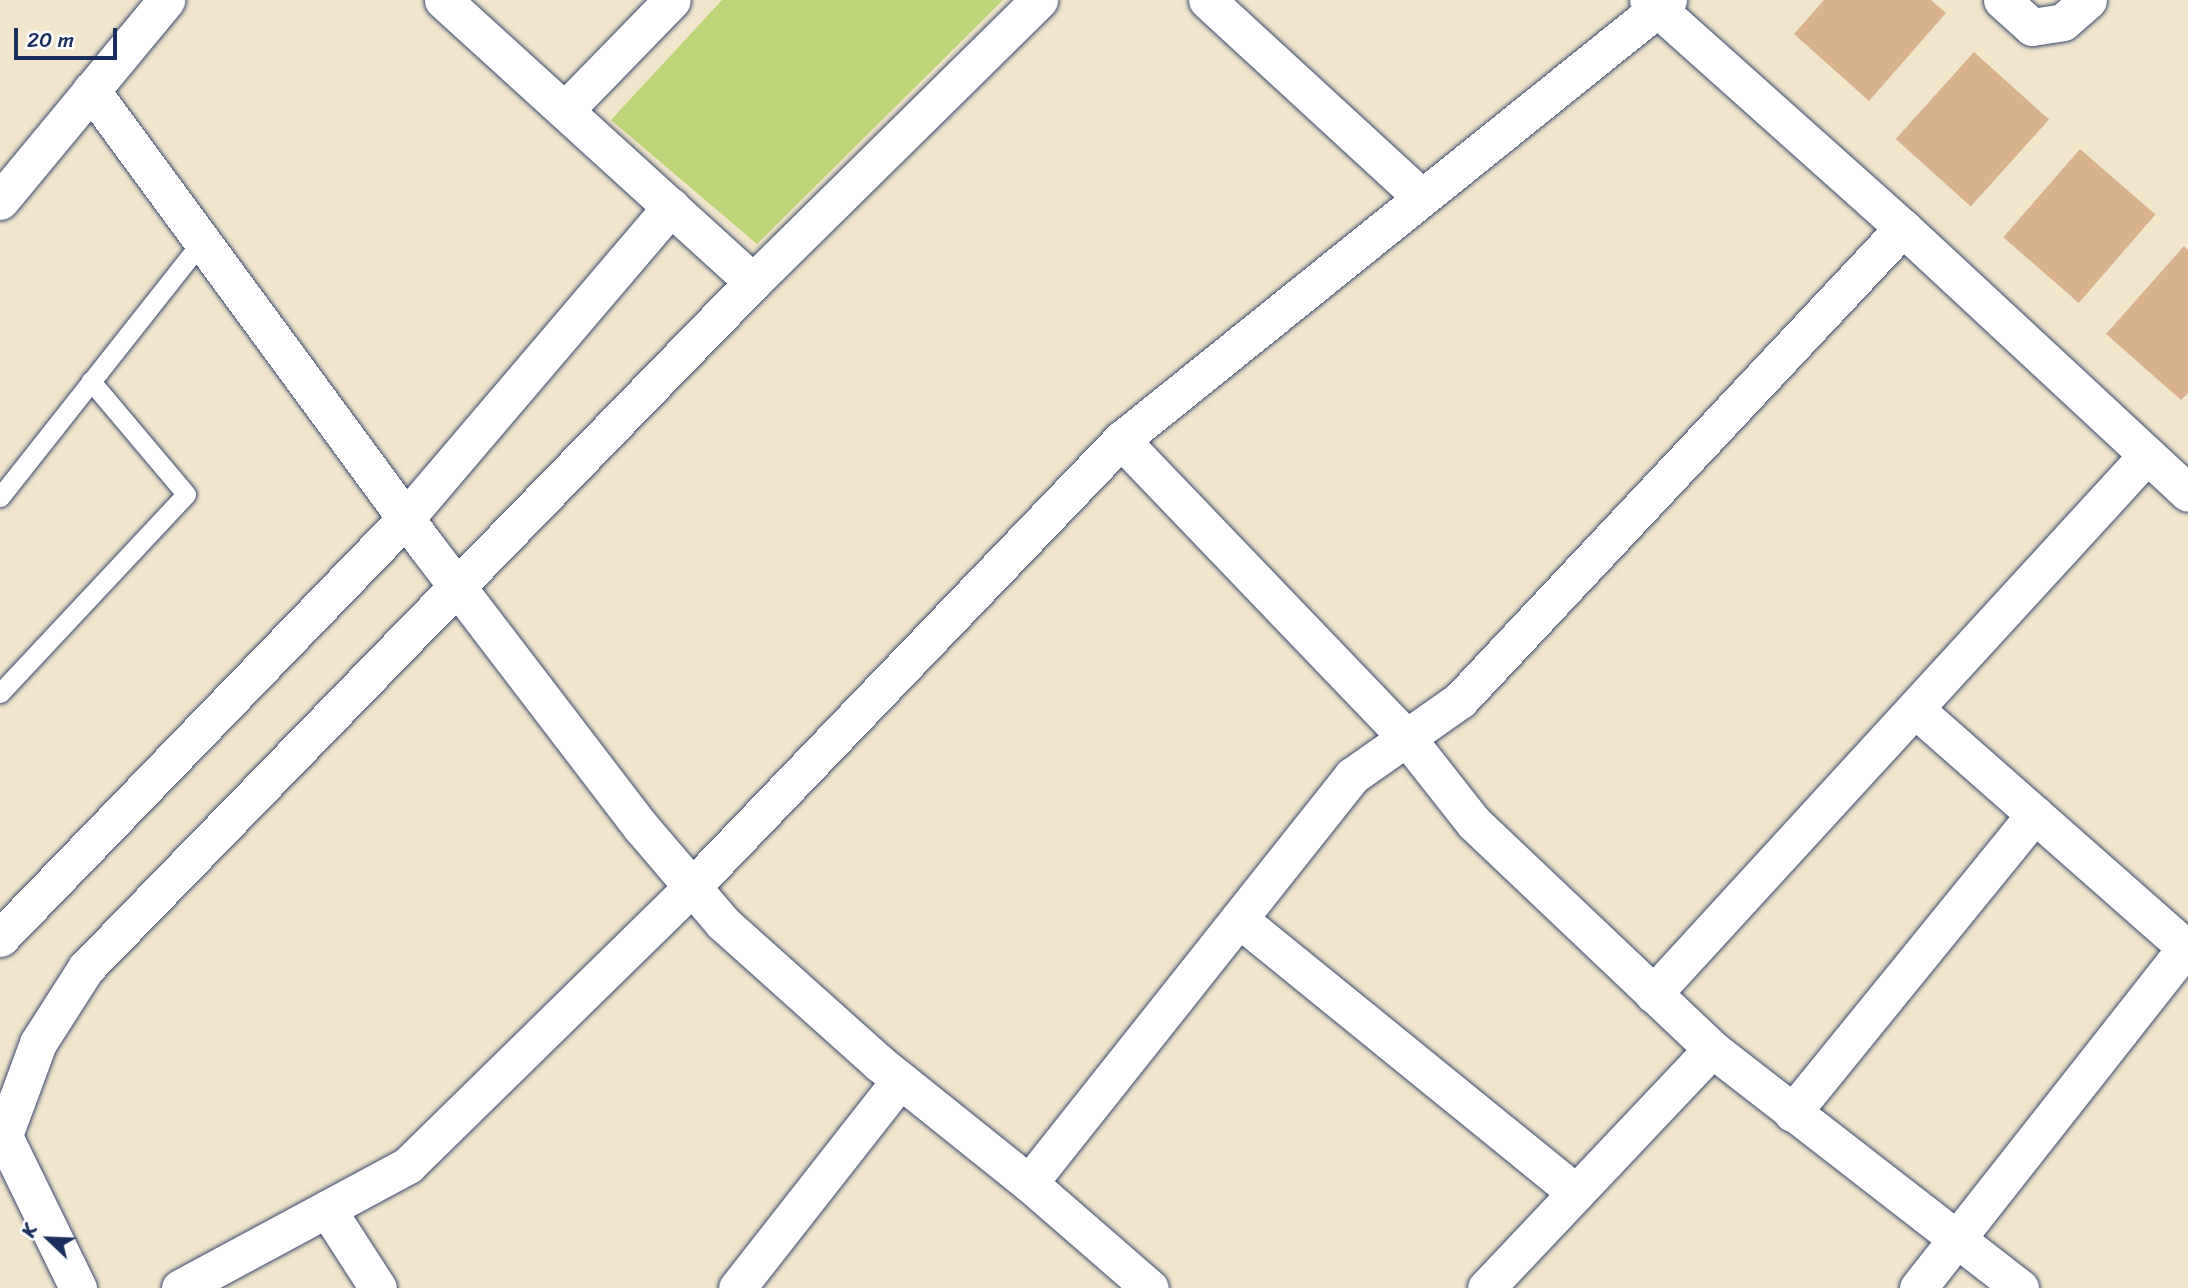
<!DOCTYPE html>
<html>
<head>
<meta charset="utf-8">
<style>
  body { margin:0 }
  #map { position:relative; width:2188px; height:1288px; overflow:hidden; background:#f1e6cb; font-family:Sriracha,sans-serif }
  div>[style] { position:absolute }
  .green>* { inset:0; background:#bed478 }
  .building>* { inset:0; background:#d8b28e; transform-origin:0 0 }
  .roads { filter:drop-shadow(0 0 2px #3b4a6e) drop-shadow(0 0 2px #3b4a6e) }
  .lane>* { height:19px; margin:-9.5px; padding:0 9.5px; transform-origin:9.5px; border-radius:9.5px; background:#fff }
  .street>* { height:37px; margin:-18.5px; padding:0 18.5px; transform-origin:18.5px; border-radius:18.5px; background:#fff }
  span { translate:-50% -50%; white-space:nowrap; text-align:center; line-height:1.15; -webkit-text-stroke:5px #fff; paint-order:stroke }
  .north { position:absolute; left:14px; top:1204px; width:70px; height:70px; -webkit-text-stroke:5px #fff; paint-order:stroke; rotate:293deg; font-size:19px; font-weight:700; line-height:28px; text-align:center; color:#1b2f5e }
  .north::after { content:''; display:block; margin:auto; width:24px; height:32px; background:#1b2f5e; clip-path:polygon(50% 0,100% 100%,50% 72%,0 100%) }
  .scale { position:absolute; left:14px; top:28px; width:103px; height:32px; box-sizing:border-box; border:4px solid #1b2f5e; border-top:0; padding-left:9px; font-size:21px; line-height:24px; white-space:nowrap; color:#1b2f5e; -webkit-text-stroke:5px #fff; paint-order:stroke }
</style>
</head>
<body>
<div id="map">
  <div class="green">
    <i style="clip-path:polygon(722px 0,1003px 0,757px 244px,611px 120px)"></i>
  </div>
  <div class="building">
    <i style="clip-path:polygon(1824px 0,1931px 0,1946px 13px,1869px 101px,1794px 34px)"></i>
    <i style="left:1974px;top:52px;width:101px;height:117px;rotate:42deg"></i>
    <i style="left:2080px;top:149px;width:100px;height:117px;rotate:41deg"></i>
    <i style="clip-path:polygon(2184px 246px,2188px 250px,2188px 393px,2181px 400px,2106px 334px)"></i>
  </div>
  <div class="roads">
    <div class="lane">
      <i style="left:0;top:497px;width:326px;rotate:-51.7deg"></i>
      <i style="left:0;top:693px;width:272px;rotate:-46.9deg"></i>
      <i style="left:186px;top:494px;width:148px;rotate:-130.1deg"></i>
    </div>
    <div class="street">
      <i style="left:443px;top:0;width:419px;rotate:42.3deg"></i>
      <i style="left:1207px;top:0;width:289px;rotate:42.6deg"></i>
      <i style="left:1648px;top:0;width:342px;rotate:41.8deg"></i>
      <i style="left:1903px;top:228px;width:389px;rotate:42.9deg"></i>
      <i style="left:2002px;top:0;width:40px;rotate:42deg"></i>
      <i style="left:2032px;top:27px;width:31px;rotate:-9deg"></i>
      <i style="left:2063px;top:22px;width:33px;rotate:-41deg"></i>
      <i style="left:91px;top:90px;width:566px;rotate:53.7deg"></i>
      <i style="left:426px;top:546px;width:354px;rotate:52.6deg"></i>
      <i style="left:641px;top:827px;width:126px;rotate:49.5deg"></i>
      <i style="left:723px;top:923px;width:210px;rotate:41.9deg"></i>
      <i style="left:879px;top:1063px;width:192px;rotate:38.7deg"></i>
      <i style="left:1029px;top:1183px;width:160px;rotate:41deg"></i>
      <i style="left:565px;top:110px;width:153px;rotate:-45.8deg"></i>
      <i style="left:0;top:201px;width:261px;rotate:-50.4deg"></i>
      <i style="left:1121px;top:440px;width:413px;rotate:46.2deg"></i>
      <i style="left:1407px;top:738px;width:108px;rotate:51.8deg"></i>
      <i style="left:1474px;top:823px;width:328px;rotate:43.5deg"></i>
      <i style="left:1712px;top:1049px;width:390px;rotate:37.8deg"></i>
      <i style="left:1915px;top:709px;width:364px;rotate:41.4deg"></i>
      <i style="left:1239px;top:919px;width:434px;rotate:39.1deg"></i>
      <i style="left:0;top:938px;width:584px;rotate:-45.97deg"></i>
      <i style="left:406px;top:518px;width:409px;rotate:-49.6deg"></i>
      <i style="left:1653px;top:994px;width:731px;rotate:-47.49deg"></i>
      <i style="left:1792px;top:1113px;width:385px;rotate:-50.9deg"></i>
      <i style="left:0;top:1128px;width:178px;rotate:64deg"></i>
      <i style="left:4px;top:1135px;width:98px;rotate:-69.7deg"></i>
      <i style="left:38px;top:1043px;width:89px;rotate:-57.4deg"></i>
      <i style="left:86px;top:968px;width:957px;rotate:-45.8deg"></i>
      <i style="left:753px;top:282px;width:402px;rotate:-44.6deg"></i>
      <i style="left:1029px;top:1183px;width:520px;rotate:-51.56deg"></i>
      <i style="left:1352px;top:776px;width:132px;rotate:-35.1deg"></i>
      <i style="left:1460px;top:700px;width:647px;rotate:-46.82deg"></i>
      <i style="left:327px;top:1209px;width:94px;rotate:57.2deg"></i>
      <i style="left:180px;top:1288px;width:259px;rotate:-28.3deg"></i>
      <i style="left:408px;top:1165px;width:397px;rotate:-44.4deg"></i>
      <i style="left:692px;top:887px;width:620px;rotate:-46.18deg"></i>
      <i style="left:1121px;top:440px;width:702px;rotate:-38.81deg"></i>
      <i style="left:737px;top:1288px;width:264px;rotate:-51.9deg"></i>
      <i style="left:1486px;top:1288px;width:329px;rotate:-46.6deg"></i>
      <i style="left:1918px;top:1288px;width:437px;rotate:-51.8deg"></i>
    </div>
  </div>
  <div class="north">K</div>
  <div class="scale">20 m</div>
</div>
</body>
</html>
